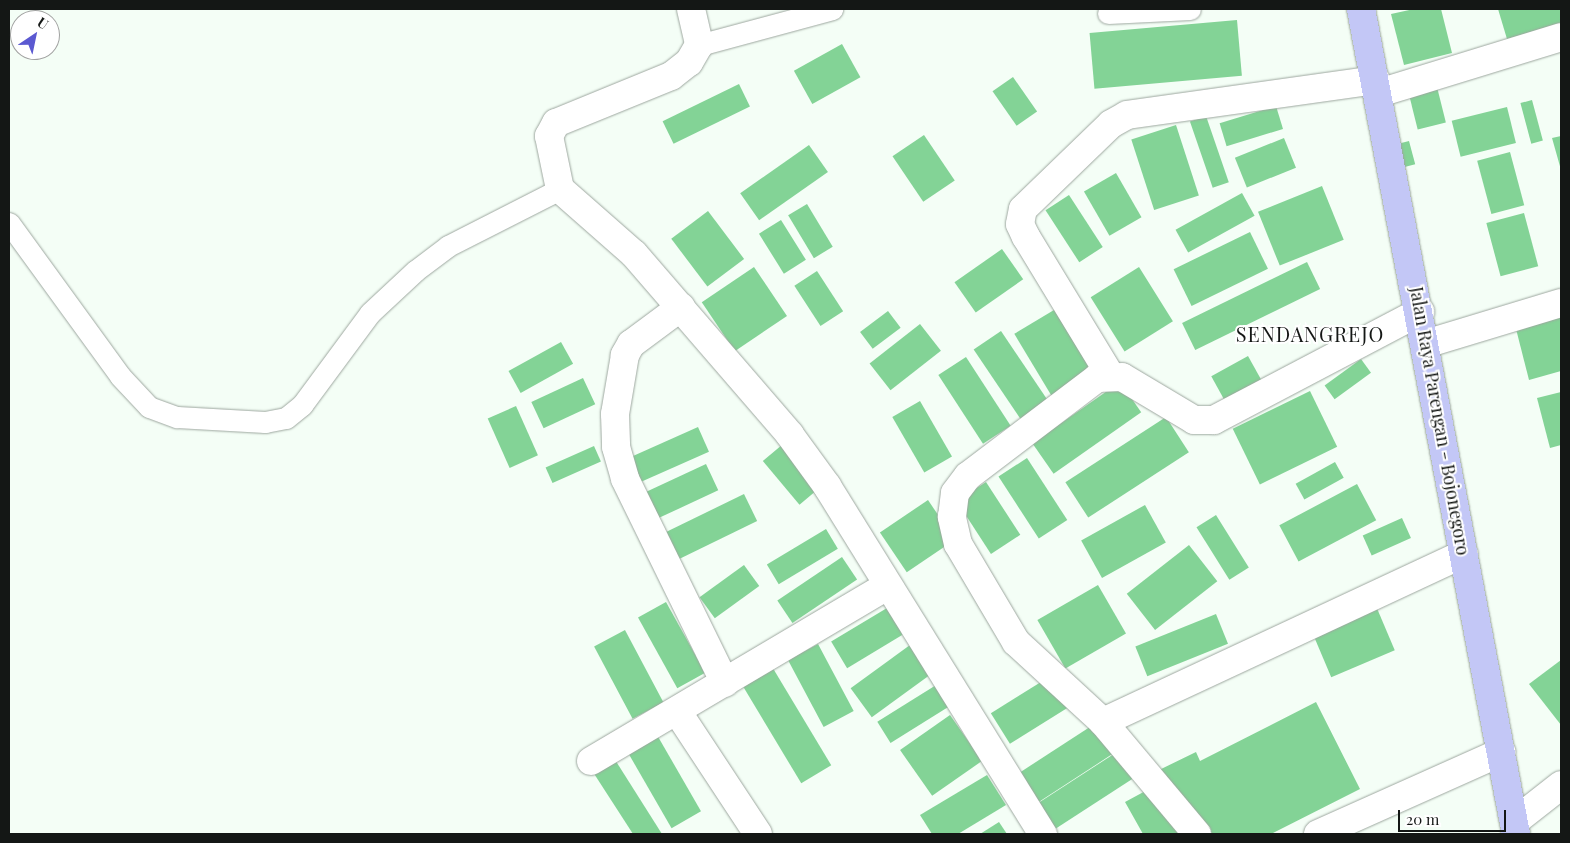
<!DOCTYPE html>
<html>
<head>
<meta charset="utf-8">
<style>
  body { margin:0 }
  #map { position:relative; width:1570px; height:843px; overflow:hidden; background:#f4fef6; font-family:"Playfair Display",serif }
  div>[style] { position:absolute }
  .building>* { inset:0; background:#83d396; transform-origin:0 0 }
  .roads { filter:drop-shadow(0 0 1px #9da79f) drop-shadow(0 0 1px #9da79f) }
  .lane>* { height:21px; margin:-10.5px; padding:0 10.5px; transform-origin:10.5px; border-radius:10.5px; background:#fff }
  .street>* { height:28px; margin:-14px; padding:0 14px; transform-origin:14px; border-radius:14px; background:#fff }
  .primary>* { height:28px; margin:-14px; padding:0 14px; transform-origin:14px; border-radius:14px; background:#c3c7f6 }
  span { translate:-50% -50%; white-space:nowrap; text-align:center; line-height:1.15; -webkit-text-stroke:4px #fff; paint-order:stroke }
  .street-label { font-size:18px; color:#141715 }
  .quarter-label { font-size:20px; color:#141715; letter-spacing:1px }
  .frame { position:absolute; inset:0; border:10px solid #141715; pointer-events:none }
  .north { position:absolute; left:10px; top:10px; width:50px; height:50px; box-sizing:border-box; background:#fff; border:1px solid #a1a2a1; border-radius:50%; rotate:34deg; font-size:14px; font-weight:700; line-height:20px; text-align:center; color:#141715 }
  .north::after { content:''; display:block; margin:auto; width:18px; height:22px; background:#5b59d1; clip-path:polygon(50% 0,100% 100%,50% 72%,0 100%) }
  .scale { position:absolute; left:1398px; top:810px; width:108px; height:22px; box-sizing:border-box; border:2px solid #141715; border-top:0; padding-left:6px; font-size:15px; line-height:18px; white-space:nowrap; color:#141715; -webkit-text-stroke:4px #fff; paint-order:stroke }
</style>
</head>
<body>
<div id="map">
  <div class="building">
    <i style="clip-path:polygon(1414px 9px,1441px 9px,1452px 53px,1404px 65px,1391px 14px)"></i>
    <i style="clip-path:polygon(1498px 9px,1561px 9px,1561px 25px,1507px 39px)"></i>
    <i style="left:1237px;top:20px;width:56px;height:148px;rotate:85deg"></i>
    <i style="left:842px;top:44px;width:38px;height:55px;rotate:61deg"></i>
    <i style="left:1434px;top:75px;width:49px;height:29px;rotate:76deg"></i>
    <i style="left:1013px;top:77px;width:42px;height:25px;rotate:55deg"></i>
    <i style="left:739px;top:84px;width:25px;height:85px;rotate:64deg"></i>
    <i style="left:1532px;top:100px;width:42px;height:12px;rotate:75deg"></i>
    <i style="left:1276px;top:106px;width:24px;height:59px;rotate:73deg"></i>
    <i style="left:1507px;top:107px;width:37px;height:57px;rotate:76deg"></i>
    <i style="left:1206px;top:116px;width:70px;height:17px;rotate:71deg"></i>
    <i style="left:1176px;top:125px;width:74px;height:47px;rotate:72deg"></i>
    <i style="left:924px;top:135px;width:55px;height:38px;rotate:56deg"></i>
    <i style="clip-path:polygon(1561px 136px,1561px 170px,1552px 138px)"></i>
    <i style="left:1284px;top:138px;width:32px;height:53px;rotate:68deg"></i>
    <i style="left:1409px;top:141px;width:24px;height:11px;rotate:75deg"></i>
    <i style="left:809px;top:145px;width:33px;height:84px;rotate:55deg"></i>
    <i style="left:1510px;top:152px;width:55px;height:34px;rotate:75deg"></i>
    <i style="left:1116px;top:173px;width:51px;height:37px;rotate:60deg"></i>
    <i style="left:1322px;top:186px;width:58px;height:69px;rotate:68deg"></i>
    <i style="left:1242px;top:193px;width:26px;height:76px;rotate:61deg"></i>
    <i style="left:1069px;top:195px;width:62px;height:28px;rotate:57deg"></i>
    <i style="left:807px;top:204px;width:50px;height:22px;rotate:59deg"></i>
    <i style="left:708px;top:211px;width:60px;height:46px;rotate:53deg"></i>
    <i style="left:1524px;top:213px;width:55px;height:39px;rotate:75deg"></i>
    <i style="left:781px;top:220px;width:47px;height:26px;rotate:58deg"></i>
    <i style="left:1250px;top:232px;width:41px;height:85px;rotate:64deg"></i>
    <i style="left:1002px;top:249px;width:37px;height:58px;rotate:55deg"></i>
    <i style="left:1307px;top:262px;width:30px;height:139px;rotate:64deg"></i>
    <i style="left:754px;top:267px;width:59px;height:63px;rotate:56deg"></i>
    <i style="left:1139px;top:267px;width:64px;height:57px;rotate:58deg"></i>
    <i style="left:817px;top:271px;width:48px;height:27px;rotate:57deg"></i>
    <i style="left:1064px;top:304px;width:79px;height:58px;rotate:59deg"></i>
    <i style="left:888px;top:311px;width:21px;height:35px;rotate:53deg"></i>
    <i style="clip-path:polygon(1561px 313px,1561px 371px,1529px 380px,1515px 325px)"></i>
    <i style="left:920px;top:324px;width:34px;height:64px;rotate:52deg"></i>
    <i style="left:1001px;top:331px;width:85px;height:33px;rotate:56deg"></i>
    <i style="left:561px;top:342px;width:25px;height:60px;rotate:61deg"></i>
    <i style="left:1248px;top:356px;width:33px;height:42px;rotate:61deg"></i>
    <i style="left:966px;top:357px;width:82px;height:33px;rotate:57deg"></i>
    <i style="left:1361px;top:359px;width:17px;height:45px;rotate:54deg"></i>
    <i style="left:583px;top:378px;width:29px;height:57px;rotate:65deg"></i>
    <i style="left:1120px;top:382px;width:37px;height:107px;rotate:55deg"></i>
    <i style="left:1310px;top:391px;width:62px;height:86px;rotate:64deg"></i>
    <i style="clip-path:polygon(1561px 392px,1561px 445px,1550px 448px,1537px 398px)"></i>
    <i style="left:920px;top:401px;width:64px;height:32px;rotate:60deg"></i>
    <i style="left:516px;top:406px;width:54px;height:31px;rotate:66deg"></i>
    <i style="left:1166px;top:417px;width:42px;height:120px;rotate:57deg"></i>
    <i style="left:698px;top:427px;width:27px;height:76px;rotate:66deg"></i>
    <i style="left:795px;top:434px;width:57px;height:42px;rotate:50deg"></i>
    <i style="left:594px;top:446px;width:17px;height:53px;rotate:66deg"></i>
    <i style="left:1027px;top:458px;width:74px;height:34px;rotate:57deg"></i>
    <i style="left:1335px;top:462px;width:18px;height:45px;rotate:61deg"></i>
    <i style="left:706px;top:464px;width:29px;height:67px;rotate:65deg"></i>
    <i style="left:986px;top:482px;width:63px;height:35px;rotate:57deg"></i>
    <i style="left:1357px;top:484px;width:41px;height:88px;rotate:62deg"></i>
    <i style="left:744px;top:494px;width:30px;height:93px;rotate:64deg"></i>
    <i style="left:928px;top:500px;width:48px;height:58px;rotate:56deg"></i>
    <i style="left:1145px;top:505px;width:43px;height:73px;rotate:61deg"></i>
    <i style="left:1216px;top:515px;width:62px;height:23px;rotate:58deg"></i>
    <i style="left:1402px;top:518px;width:22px;height:43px;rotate:66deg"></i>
    <i style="left:826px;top:529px;width:23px;height:69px;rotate:59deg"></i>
    <i style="left:1189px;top:545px;width:46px;height:79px;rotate:52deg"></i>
    <i style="left:842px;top:557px;width:27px;height:78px;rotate:56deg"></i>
    <i style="left:744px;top:565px;width:26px;height:55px;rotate:54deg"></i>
    <i style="left:1098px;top:585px;width:56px;height:70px;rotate:60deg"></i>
    <i style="left:666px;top:602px;width:81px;height:32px;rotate:61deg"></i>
    <i style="left:892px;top:605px;width:31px;height:71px;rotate:59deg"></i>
    <i style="left:1376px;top:606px;width:48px;height:69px;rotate:67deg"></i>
    <i style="left:1216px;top:614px;width:32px;height:87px;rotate:68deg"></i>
    <i style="left:625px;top:630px;width:82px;height:35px;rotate:62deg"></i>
    <i style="left:921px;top:637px;width:36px;height:87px;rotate:54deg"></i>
    <i style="left:818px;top:644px;width:76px;height:34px;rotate:62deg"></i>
    <i style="clip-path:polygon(1561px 660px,1561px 725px,1529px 684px)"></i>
    <i style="left:771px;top:665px;width:117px;height:35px;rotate:59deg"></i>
    <i style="left:957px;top:672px;width:25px;height:94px;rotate:58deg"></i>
    <i style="left:1057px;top:672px;width:36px;height:78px;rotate:58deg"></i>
    <i style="clip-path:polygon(1316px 702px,1360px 789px,1271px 834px,1143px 834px,1125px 802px,1162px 782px,1157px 771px,1196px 752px,1200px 761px)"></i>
    <i style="left:950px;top:715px;width:56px;height:61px;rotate:55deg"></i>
    <i style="left:1096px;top:723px;width:35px;height:102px;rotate:57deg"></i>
    <i style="left:653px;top:728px;width:96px;height:34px;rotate:60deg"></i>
    <i style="left:1120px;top:750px;width:31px;height:97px;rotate:57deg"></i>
    <i style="clip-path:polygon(612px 755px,662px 834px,633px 834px,591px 769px)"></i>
    <i style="clip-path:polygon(987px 775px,1006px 805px,958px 834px,932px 834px,920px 815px)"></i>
    <i style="clip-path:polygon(999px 822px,1007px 834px,980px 834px)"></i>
  </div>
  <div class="roads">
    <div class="lane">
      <i style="left:1108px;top:13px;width:82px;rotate:-2.8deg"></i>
      <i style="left:699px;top:45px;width:138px;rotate:-15.1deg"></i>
      <i style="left:9px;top:223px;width:189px;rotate:54deg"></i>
      <i style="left:120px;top:376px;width:42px;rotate:46.9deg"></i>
      <i style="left:149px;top:407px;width:30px;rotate:20deg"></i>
      <i style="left:177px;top:417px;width:88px;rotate:3.3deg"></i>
      <i style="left:265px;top:422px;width:21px;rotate:-11deg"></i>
      <i style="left:286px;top:418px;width:21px;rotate:-39deg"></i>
      <i style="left:302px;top:405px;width:114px;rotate:-53.5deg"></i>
      <i style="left:370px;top:313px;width:62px;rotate:-43deg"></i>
      <i style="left:415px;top:271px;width:41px;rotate:-37.1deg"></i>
      <i style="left:448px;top:246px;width:126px;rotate:-27deg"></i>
    </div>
    <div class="street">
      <i style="left:691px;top:9px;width:37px;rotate:77deg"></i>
      <i style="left:699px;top:45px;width:20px;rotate:120deg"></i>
      <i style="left:689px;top:62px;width:23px;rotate:142deg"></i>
      <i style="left:671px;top:76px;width:124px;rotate:157.8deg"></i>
      <i style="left:556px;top:123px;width:15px;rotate:118deg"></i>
      <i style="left:549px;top:136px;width:54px;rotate:78.3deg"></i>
      <i style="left:560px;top:189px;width:98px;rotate:41.3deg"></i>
      <i style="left:634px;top:254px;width:239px;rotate:49.2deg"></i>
      <i style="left:790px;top:435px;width:63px;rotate:54deg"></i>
      <i style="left:827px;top:486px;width:410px;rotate:58.2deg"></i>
      <i style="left:1379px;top:93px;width:190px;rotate:-17.1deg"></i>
      <i style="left:681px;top:307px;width:62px;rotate:143.5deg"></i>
      <i style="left:631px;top:344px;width:13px;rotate:119deg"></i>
      <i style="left:625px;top:355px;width:60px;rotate:99.6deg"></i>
      <i style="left:615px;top:414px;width:33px;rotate:88deg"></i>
      <i style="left:616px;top:447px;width:33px;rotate:74deg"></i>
      <i style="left:625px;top:479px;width:227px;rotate:63.9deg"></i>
      <i style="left:1425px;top:344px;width:142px;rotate:-16.8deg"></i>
      <i style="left:1110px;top:375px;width:162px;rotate:-121.3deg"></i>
      <i style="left:1026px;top:237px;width:14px;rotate:-115deg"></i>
      <i style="left:1020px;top:224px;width:15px;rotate:-79deg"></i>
      <i style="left:1023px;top:209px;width:122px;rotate:-44deg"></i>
      <i style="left:1111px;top:124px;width:18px;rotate:-29deg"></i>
      <i style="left:1127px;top:115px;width:251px;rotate:-8deg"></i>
      <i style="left:677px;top:711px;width:147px;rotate:56.6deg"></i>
      <i style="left:1103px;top:722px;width:398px;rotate:-25deg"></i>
      <i style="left:591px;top:761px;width:344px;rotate:-30.6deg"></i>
      <i style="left:1514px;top:822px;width:60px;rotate:-38.2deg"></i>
      <i style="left:1197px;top:834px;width:146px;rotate:-130deg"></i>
      <i style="left:1103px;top:722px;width:118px;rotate:-137.4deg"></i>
      <i style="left:1016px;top:642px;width:114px;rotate:-120.6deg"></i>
      <i style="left:958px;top:544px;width:28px;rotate:-103deg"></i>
      <i style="left:952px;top:517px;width:24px;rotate:-83deg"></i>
      <i style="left:955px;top:493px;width:21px;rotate:-53deg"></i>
      <i style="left:968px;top:476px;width:162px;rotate:-37.2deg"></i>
      <i style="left:1097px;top:378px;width:25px;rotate:-2deg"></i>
      <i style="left:1122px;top:377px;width:84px;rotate:30.8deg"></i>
      <i style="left:1194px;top:420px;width:20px"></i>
      <i style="left:1214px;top:420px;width:233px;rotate:-27.7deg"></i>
      <i style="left:1318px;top:834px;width:201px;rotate:-24.1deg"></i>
    </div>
    <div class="primary">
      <i style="left:1361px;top:9px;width:839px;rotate:79.36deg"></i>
    </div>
  </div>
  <div class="street-label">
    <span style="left:1440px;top:421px;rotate:80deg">Jalan Raya Parengan - Bojonegoro</span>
  </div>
  <div class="quarter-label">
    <span style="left:1310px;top:333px">SENDANGREJO</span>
  </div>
  <div class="frame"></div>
  <div class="north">U</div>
  <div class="scale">20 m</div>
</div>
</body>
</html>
